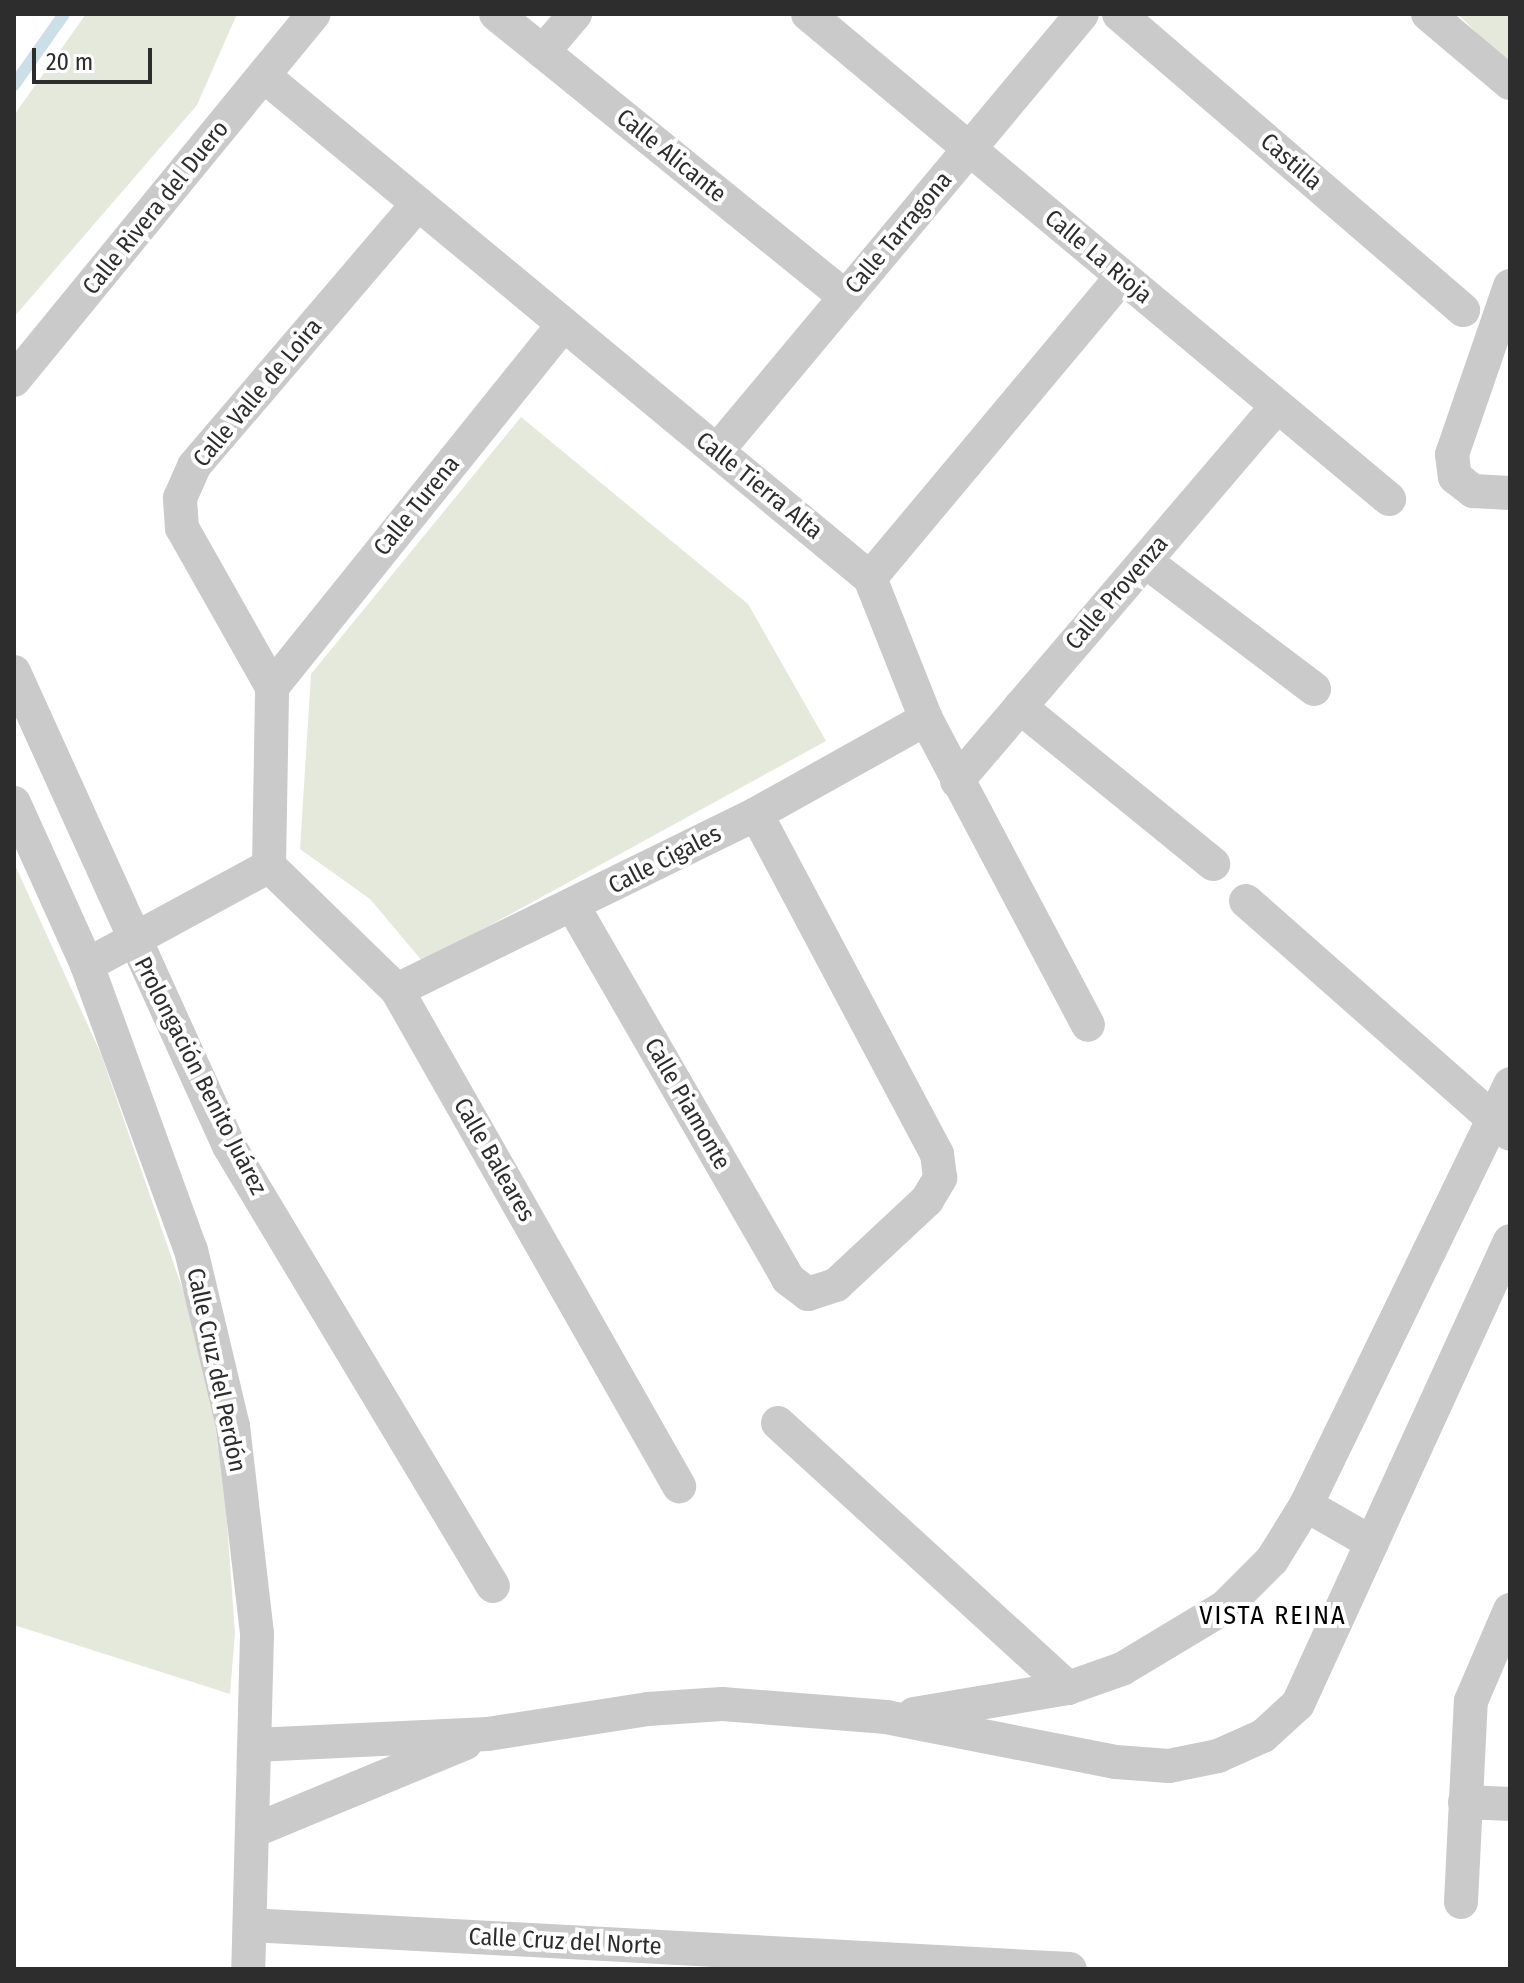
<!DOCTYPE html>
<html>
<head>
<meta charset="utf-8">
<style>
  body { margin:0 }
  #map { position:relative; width:1524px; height:1983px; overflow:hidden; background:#fff; font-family:"Fira Sans Condensed",sans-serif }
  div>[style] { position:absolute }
  .green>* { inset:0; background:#e5e9dc }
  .stream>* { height:12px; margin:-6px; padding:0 6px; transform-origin:6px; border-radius:6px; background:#cadfe8 }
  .street>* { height:34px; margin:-17px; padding:0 17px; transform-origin:17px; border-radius:17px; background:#cacaca }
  span { translate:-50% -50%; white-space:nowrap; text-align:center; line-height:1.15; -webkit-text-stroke:8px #fff; paint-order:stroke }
  .street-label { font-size:24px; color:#2d2d2d }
  .neighbourhood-label { font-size:26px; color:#000; letter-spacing:2px }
  .frame { position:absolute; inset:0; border:16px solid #2d2d2d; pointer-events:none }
  .scale { position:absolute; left:32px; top:48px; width:120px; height:36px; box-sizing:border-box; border:4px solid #2d2d2d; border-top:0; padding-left:10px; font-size:24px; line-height:28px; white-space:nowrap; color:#2d2d2d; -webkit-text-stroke:6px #fff; paint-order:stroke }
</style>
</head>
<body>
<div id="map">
  <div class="green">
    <i style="clip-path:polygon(86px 14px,237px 14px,197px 105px,14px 317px,14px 115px)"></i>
    <i style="clip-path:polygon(1458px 14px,1510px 14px,1510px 67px)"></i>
    <i style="clip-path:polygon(521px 417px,748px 604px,826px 741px,423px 962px,370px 899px,300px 849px,311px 674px)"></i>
    <i style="clip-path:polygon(14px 863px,101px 1054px,187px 1302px,222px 1452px,235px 1633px,230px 1694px,14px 1625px)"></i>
  </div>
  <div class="stream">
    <i style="left:14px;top:85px;width:87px;rotate:-54.8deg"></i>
  </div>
  <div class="street">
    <i style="left:496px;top:14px;width:450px;rotate:39deg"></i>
    <i style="left:808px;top:14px;width:757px;rotate:39.85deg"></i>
    <i style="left:1119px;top:14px;width:454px;rotate:40.7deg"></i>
    <i style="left:1428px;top:14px;width:107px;rotate:40.1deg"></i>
    <i style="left:543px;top:52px;width:50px;rotate:-49.9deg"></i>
    <i style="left:264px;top:76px;width:787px;rotate:39.64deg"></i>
    <i style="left:870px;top:578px;width:152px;rotate:68.3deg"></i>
    <i style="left:926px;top:719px;width:346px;rotate:62.1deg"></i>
    <i style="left:1510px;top:286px;width:178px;rotate:109deg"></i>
    <i style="left:1452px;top:454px;width:23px;rotate:83deg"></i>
    <i style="left:1455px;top:477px;width:23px;rotate:38deg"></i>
    <i style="left:1473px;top:491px;width:37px;rotate:3deg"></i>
    <i style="left:14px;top:380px;width:473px;rotate:-50.7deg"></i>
    <i style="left:717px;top:451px;width:569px;rotate:-50.13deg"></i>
    <i style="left:1145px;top:561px;width:212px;rotate:37.1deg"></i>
    <i style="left:870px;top:578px;width:393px;rotate:-50.1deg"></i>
    <i style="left:14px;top:672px;width:520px;rotate:65.6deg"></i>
    <i style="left:229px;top:1146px;width:513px;rotate:59.04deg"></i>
    <i style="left:272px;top:687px;width:183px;rotate:-119.5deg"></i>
    <i style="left:182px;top:528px;width:30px;rotate:-94deg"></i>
    <i style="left:180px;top:498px;width:35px;rotate:-66deg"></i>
    <i style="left:194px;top:466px;width:345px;rotate:-49.5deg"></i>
    <i style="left:272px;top:687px;width:464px;rotate:-51.2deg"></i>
    <i style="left:1020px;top:707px;width:249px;rotate:39.1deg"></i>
    <i style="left:957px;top:781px;width:493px;rotate:-49.5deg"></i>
    <i style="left:14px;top:803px;width:178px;rotate:65.7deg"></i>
    <i style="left:87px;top:965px;width:303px;rotate:70deg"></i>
    <i style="left:191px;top:1250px;width:181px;rotate:76.6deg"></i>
    <i style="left:233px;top:1426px;width:210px;rotate:83.4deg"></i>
    <i style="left:257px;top:1635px;width:334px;rotate:91.5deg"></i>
    <i style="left:269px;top:866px;width:178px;rotate:44.1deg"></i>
    <i style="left:397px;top:990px;width:571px;rotate:60.38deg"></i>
    <i style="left:269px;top:866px;width:179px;rotate:-89deg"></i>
    <i style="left:1246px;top:901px;width:352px;rotate:41.4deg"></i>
    <i style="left:573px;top:906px;width:431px;rotate:60deg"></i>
    <i style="left:788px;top:1279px;width:25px;rotate:37deg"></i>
    <i style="left:808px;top:1294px;width:29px;rotate:-18deg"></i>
    <i style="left:836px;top:1285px;width:125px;rotate:-43deg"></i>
    <i style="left:927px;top:1200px;width:26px;rotate:-59deg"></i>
    <i style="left:940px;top:1178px;width:24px;rotate:-97deg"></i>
    <i style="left:937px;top:1154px;width:385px;rotate:-118deg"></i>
    <i style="left:87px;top:965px;width:207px;rotate:-28.5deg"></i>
    <i style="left:397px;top:990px;width:400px;rotate:-26.1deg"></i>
    <i style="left:756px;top:814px;width:195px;rotate:-29.2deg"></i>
    <i style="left:778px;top:1423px;width:393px;rotate:42.4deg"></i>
    <i style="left:1306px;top:1505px;width:76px;rotate:29.9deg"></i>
    <i style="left:914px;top:1714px;width:156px;rotate:-9.6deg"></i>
    <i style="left:1068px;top:1688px;width:57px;rotate:-19.4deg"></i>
    <i style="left:1122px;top:1669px;width:120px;rotate:-31deg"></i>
    <i style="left:1225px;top:1607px;width:66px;rotate:-45deg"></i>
    <i style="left:1272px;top:1560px;width:65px;rotate:-58.3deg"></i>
    <i style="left:1306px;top:1505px;width:468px;rotate:-64.1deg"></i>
    <i style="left:255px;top:1745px;width:233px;rotate:-2.7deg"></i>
    <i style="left:488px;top:1734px;width:162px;rotate:-8.9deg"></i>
    <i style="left:648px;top:1709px;width:74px;rotate:-3.9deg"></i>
    <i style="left:722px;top:1704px;width:165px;rotate:4.5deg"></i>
    <i style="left:886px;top:1717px;width:234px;rotate:11.1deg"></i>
    <i style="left:1116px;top:1762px;width:53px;rotate:4.3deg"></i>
    <i style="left:1169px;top:1766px;width:50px;rotate:-11.5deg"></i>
    <i style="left:1218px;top:1756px;width:49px;rotate:-24deg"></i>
    <i style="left:1263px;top:1736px;width:47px;rotate:-42.4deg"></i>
    <i style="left:1298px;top:1704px;width:509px;rotate:-65.4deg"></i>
    <i style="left:1465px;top:1802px;width:45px;rotate:2.5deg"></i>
    <i style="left:253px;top:1831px;width:230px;rotate:-22.5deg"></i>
    <i style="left:1461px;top:1902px;width:201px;rotate:-87.2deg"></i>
    <i style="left:1471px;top:1701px;width:99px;rotate:-66.8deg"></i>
    <i style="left:251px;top:1925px;width:820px;rotate:3.08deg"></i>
  </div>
  <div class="street-label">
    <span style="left:671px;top:156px;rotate:39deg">Calle Alicante</span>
    <span style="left:1291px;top:162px;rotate:41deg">Castilla</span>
    <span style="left:156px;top:208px;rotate:-51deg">Calle Rivera del Duero</span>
    <span style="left:899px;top:233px;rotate:-50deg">Calle Tarragona</span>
    <span style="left:1098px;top:257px;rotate:40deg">Calle La Rioja</span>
    <span style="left:258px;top:393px;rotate:-50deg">Calle Valle de Loira</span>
    <span style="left:759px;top:486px;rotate:39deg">Calle Tierra Alta</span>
    <span style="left:417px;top:506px;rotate:-51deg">Calle Turena</span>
    <span style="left:1117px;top:593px;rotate:-49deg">Calle Provenza</span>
    <span style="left:665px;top:860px;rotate:-27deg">Calle Cigales</span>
    <span style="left:200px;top:1076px;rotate:63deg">Prolongación Benito Juárez</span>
    <span style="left:687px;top:1104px;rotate:60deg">Calle Piamonte</span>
    <span style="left:494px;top:1160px;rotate:60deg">Calle Baleares</span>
    <span style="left:216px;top:1370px;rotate:78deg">Calle Cruz del Perdón</span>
    <span style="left:565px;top:1942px;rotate:3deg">Calle Cruz del Norte</span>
  </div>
  <div class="neighbourhood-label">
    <span style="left:1273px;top:1616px">VISTA REINA</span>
  </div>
  <div class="frame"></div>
  <div class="scale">20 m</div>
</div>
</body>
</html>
